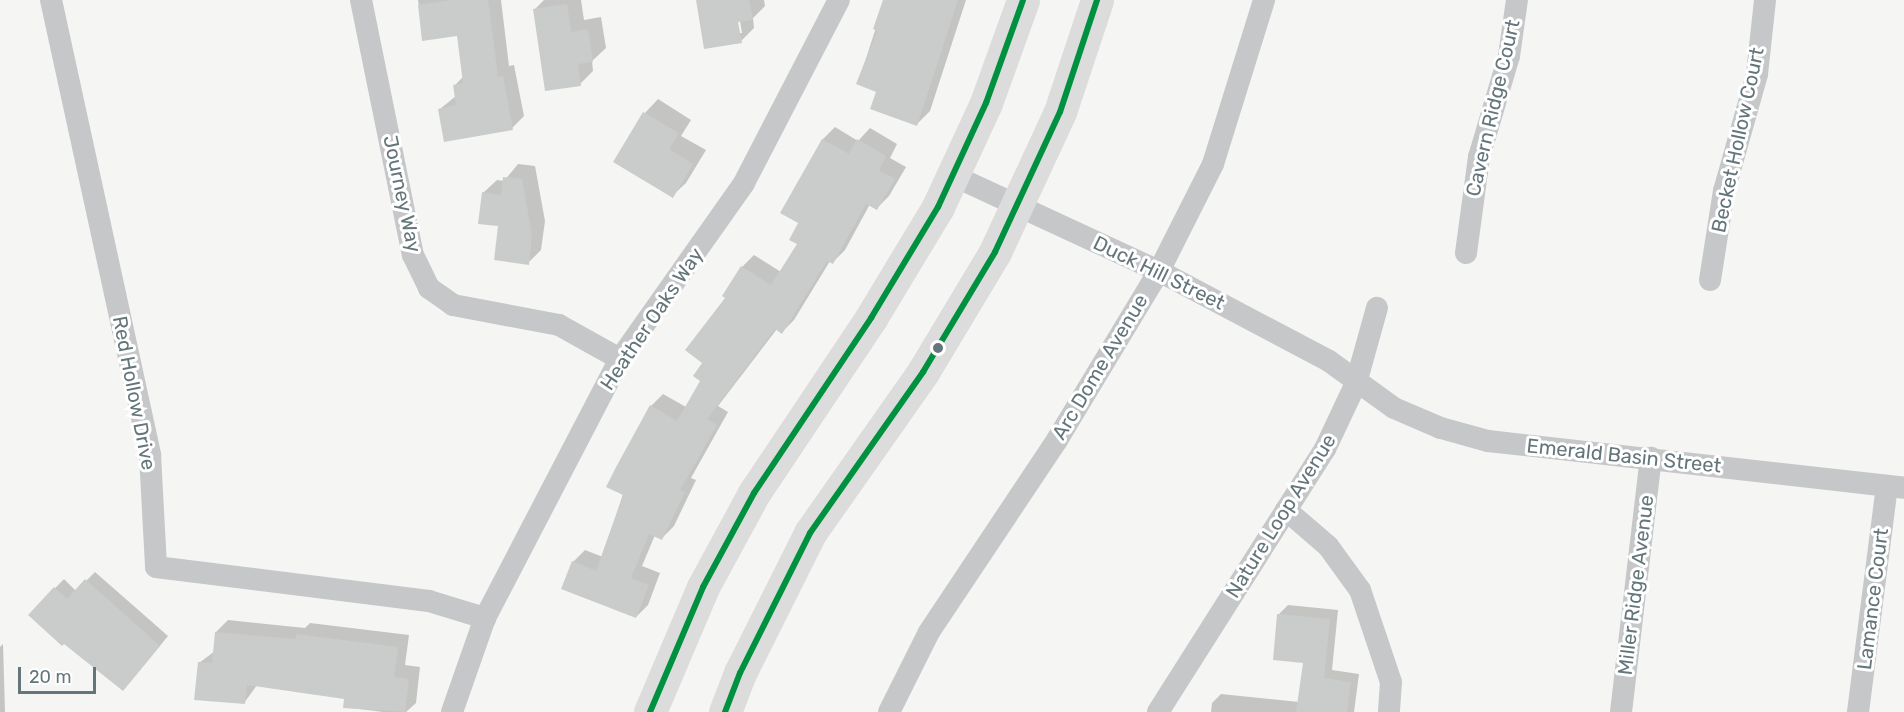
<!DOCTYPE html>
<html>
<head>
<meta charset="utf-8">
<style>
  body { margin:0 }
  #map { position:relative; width:1904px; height:712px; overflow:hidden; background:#f5f5f4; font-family:Rubik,sans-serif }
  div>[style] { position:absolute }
  .shadow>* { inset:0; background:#0003 }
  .building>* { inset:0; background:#cacccc }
  .minor>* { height:22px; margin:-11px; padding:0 11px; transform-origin:11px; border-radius:11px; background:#c5c7c8 }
  .primary>* { height:33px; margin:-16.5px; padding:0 16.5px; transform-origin:16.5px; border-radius:16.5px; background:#dcdcdd }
  .bus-1>* { height:6px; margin:-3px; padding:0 3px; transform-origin:3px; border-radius:3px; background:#009140 }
  .dots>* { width:16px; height:16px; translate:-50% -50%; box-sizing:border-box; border:3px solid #fff; border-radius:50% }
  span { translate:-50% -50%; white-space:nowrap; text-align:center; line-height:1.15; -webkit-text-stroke:6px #fff; paint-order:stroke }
  .street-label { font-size:20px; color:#64767b }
  .scale { position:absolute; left:18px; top:667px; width:78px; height:27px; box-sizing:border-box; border:3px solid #64767b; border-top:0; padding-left:8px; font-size:18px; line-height:21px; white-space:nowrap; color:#64767b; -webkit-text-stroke:4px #fff; paint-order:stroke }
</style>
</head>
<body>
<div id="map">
  <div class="shadow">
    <i style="clip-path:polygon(418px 0,501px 0,509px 66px,514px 65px,524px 116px,512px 128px,440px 109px,456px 96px,454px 86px,463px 77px,458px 35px,424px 39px)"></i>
    <i style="clip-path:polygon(544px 0,581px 0,584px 20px,601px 17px,606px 48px,592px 61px,593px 71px,580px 84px,535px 9px)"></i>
    <i style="clip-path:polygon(evenodd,697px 0,764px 0,765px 6px,753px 18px,754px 28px,741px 41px,697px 0,736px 15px,739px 15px,742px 33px,738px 33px,736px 15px)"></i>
    <i style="clip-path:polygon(885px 0,966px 0,930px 111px,917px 124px,878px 91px,858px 83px)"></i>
    <i style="clip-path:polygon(658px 99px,691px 120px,681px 136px,706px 150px,686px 183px,672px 196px,615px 162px,645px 113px)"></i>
    <i style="clip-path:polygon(835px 127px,858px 141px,870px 128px,897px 144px,890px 158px,906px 167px,889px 196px,877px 208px,870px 204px,845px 250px,833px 262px,830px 261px,794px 320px,782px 332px,777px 329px,718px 406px,728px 412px,691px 478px,696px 480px,674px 526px,662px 538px,655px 535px,642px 566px,660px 573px,648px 605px,636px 617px,573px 562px,585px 550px,603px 557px,651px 406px,663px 394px,686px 407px,701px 381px,728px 297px,742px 267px,754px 255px,781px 272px,799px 244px,800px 223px,782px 213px,823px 139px)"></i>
    <i style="clip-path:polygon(518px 164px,535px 166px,545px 221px,541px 250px,528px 263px,500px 225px,483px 193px,497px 180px,504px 181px)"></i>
    <i style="clip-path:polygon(95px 572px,168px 636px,131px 681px,30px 614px,64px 579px,76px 591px)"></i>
    <i style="clip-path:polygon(1288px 605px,1338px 610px,1332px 670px,1359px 674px,1354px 712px,1211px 712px,1212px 703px,1221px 694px,1299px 702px,1305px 661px,1279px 614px)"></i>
    <i style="clip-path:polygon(228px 620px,305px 628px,310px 623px,409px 635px,405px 665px,420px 667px,416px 703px,406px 712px,383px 712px,344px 707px,346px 698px,257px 685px,244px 703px,199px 663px,215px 651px,216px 632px)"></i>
    <i style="clip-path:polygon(3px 644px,5px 712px,0 712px,0 647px)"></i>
  </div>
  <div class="building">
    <i style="clip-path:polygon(453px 0,488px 0,498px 77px,503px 76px,513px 130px,444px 142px,438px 109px,456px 105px,453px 85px,463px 83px,457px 36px,422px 41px,418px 5px)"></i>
    <i style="clip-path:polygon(696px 0,749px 0,753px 20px,738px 22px,742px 43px,704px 49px)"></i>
    <i style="clip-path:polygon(883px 0,958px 0,917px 126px,870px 109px,876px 92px,856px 84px,877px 31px,873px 29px)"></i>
    <i style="clip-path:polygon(567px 4px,571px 32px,588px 29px,593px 62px,578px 64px,581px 86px,545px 91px,533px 9px)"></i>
    <i style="clip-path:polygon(643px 112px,679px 133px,669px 149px,693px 164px,673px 198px,613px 162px)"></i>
    <i style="clip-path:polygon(822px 139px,849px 154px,857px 139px,886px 156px,879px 170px,895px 179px,877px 210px,866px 204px,833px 264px,827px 261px,782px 334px,775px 329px,707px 419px,717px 425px,680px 490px,685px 492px,662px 540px,649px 534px,631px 578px,649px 585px,636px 618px,561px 589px,572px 561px,596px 571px,623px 495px,606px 487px,615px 469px,650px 405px,677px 421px,700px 381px,693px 376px,702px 363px,685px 350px,725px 298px,722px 296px,741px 266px,771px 285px,797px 244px,789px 240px,798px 223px,780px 213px)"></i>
    <i style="clip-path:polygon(503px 177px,522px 179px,532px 235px,529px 265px,494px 260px,498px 226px,478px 224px,482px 192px,501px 195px)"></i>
    <i style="clip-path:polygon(85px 579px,160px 646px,123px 691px,64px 644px,62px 646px,28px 615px,54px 587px,67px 599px)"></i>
    <i style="clip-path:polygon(1277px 614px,1330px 619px,1324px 678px,1351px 682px,1347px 712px,1296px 712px,1303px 663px,1273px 660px)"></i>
    <i style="clip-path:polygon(215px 632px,296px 639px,296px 634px,398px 647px,394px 677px,409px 679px,405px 712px,343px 708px,344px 699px,247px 685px,245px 704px,194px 700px,198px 662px,212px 663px)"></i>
  </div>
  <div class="minor">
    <i style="left:51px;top:0;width:466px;rotate:77.7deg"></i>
    <i style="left:150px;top:455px;width:112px;rotate:86.9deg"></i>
    <i style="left:156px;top:567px;width:275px;rotate:7.1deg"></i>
    <i style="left:429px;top:601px;width:59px;rotate:16.9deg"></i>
    <i style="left:361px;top:0;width:260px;rotate:78.5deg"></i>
    <i style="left:413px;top:255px;width:37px;rotate:64deg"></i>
    <i style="left:429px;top:288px;width:29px;rotate:35deg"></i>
    <i style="left:453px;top:305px;width:108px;rotate:10.7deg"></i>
    <i style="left:559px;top:325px;width:70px;rotate:29.1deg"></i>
    <i style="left:954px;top:176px;width:226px;rotate:24.9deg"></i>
    <i style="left:1159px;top:271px;width:192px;rotate:27.9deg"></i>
    <i style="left:1329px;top:361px;width:80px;rotate:35.9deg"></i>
    <i style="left:1394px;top:408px;width:51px;rotate:23.1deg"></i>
    <i style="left:1441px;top:428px;width:49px;rotate:15.5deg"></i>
    <i style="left:1488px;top:441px;width:419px;rotate:6.4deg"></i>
    <i style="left:1466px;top:253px;width:97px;rotate:-82.3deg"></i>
    <i style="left:1479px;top:157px;width:105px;rotate:-73.5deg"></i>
    <i style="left:1509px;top:56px;width:57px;rotate:-81.9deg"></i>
    <i style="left:1710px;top:280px;width:90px;rotate:-81.1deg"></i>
    <i style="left:1724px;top:191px;width:122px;rotate:-74.2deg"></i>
    <i style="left:1757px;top:74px;width:74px;rotate:-83.8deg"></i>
    <i style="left:1286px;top:510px;width:55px;rotate:40.6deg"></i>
    <i style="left:1328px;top:546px;width:54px;rotate:54deg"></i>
    <i style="left:1360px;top:590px;width:97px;rotate:71.4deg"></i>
    <i style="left:1391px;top:682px;width:30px;rotate:94deg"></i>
    <i style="left:452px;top:712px;width:100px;rotate:-70.7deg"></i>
    <i style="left:485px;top:618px;width:292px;rotate:-62.5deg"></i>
    <i style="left:620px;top:359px;width:215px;rotate:-54.8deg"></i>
    <i style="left:744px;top:183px;width:206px;rotate:-62.6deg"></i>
    <i style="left:889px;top:712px;width:89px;rotate:-63.4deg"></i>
    <i style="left:929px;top:632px;width:231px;rotate:-56.3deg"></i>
    <i style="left:1057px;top:440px;width:197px;rotate:-58.9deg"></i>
    <i style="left:1159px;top:271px;width:120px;rotate:-63.2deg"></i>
    <i style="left:1213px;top:164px;width:172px;rotate:-72.7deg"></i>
    <i style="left:1158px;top:712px;width:312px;rotate:-57.6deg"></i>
    <i style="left:1325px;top:449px;width:73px;rotate:-64.8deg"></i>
    <i style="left:1356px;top:383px;width:78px;rotate:-74.4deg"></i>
    <i style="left:1621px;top:712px;width:256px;rotate:-83.3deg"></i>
    <i style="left:1858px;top:712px;width:228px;rotate:-82.7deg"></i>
  </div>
  <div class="primary">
    <i style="left:650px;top:712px;width:136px;rotate:-67deg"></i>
    <i style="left:703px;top:587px;width:107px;rotate:-61.5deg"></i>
    <i style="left:754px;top:493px;width:211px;rotate:-56.2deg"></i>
    <i style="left:871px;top:318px;width:130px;rotate:-58.9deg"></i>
    <i style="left:938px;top:207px;width:115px;rotate:-65.2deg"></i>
    <i style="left:986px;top:103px;width:109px;rotate:-70.2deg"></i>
    <i style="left:725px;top:712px;width:42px;rotate:-69deg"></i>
    <i style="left:740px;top:673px;width:157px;rotate:-63.4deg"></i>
    <i style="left:810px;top:533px;width:197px;rotate:-54.9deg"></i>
    <i style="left:923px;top:372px;width:140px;rotate:-59deg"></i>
    <i style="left:995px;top:252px;width:154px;rotate:-65.1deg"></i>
    <i style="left:1060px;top:112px;width:118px;rotate:-71.7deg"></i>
  </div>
  <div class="bus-1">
    <i style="left:650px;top:712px;width:136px;rotate:-67deg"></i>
    <i style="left:703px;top:587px;width:107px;rotate:-61.5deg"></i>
    <i style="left:754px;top:493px;width:211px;rotate:-56.2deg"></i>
    <i style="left:871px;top:318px;width:130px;rotate:-58.9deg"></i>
    <i style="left:938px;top:207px;width:115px;rotate:-65.2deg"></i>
    <i style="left:986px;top:103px;width:109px;rotate:-70.2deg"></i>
    <i style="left:725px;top:712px;width:42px;rotate:-69deg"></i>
    <i style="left:740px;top:673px;width:157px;rotate:-63.4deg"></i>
    <i style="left:810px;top:533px;width:197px;rotate:-54.9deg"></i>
    <i style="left:923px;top:372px;width:140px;rotate:-59deg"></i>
    <i style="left:995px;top:252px;width:154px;rotate:-65.1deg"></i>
    <i style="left:1060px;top:112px;width:118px;rotate:-71.7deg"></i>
  </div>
  <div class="dots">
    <i style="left:938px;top:348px;background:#64767b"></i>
  </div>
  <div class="street-label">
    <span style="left:1493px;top:108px;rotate:-77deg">Cavern Ridge Court</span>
    <span style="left:1738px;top:140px;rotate:-78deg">Becket Hollow Court</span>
    <span style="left:402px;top:194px;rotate:78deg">Journey Way</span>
    <span style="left:1159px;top:273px;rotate:26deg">Duck Hill Street</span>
    <span style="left:652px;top:319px;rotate:-56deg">Heather Oaks Way</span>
    <span style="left:1100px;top:367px;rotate:-59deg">Arc Dome Avenue</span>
    <span style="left:134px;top:393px;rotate:79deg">Red Hollow Drive</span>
    <span style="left:1624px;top:456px;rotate:6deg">Emerald Basin Street</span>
    <span style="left:1281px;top:516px;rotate:-58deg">Nature Loop Avenue</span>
    <span style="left:1636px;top:585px;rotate:-83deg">Miller Ridge Avenue</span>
    <span style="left:1873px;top:599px;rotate:-83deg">Lamance Court</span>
  </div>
  <div class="scale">20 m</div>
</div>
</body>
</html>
